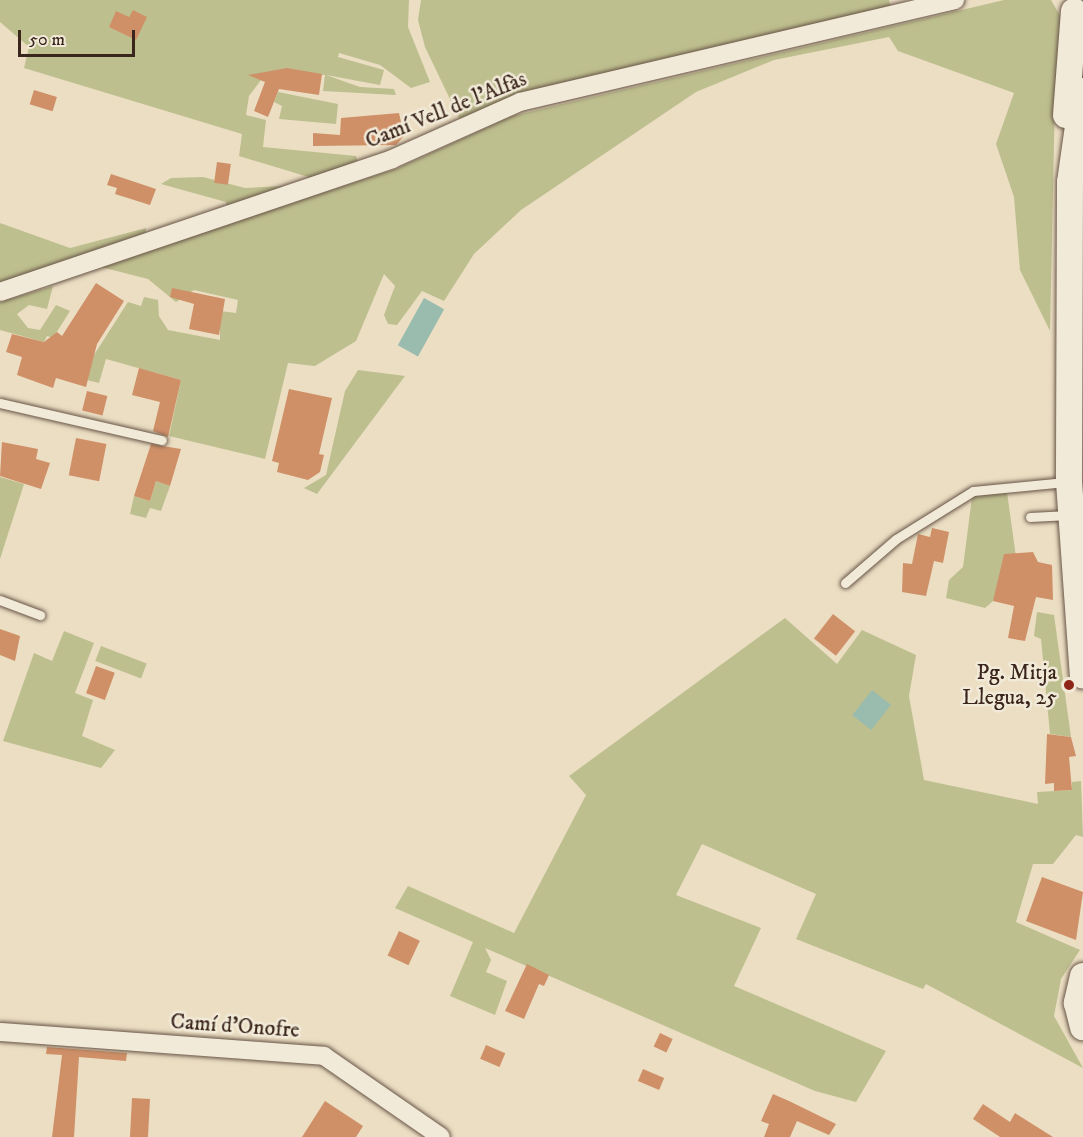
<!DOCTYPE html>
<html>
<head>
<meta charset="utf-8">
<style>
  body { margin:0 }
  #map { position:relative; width:1083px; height:1137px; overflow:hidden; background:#ebdec3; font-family:"IM FELL DW Pica",serif }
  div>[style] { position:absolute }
  .green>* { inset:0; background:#bebf8f; transform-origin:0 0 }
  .water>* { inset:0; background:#99bcaf; transform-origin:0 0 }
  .building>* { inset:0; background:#cf9068; transform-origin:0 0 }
  .roads { filter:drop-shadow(0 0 2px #675446) drop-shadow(0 0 2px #675446) }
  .lane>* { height:9px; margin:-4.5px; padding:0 4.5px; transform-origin:4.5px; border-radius:4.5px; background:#f2ead8 }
  .street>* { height:18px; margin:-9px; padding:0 9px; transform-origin:9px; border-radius:9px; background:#f2ead8 }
  .secondary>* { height:26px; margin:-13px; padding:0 13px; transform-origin:13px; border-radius:13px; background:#f2ead8 }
  .dots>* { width:16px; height:16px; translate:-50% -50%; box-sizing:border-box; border:3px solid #f2ead8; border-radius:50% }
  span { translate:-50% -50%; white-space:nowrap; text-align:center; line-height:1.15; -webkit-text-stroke:5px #f2ead8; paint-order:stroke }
  .street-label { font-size:22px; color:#3b261d }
  .poi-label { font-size:22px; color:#3b261d }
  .right { translate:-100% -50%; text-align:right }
  .scale { position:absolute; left:18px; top:30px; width:117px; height:27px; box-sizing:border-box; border:3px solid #3b261d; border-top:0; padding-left:8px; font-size:18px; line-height:21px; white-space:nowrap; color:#3b261d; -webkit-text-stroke:4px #f2ead8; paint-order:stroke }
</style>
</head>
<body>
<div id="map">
  <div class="green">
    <i style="clip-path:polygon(0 0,409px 0,408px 27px,430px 82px,411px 88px,380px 65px,339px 53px,338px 57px,384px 70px,380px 85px,326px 75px,360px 87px,394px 89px,396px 95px,323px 91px,325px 75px,267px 72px,249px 96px,246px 115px,266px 120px,263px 147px,356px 156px,358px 162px,315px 179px,239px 156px,242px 134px,24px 68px,29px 47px,0 22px)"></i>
    <i style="clip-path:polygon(421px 0,889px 0,891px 9px,461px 122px,425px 47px,418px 20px)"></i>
    <i style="clip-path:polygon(1004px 0,1051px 0,1064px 22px,1055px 97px,1050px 331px,1020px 270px,1014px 197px,996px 144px,1014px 93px,898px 51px,889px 37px,774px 60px,696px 92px,521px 210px,474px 254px,444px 301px,422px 291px,397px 325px,388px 324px,384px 315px,395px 286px,384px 274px,356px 341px,315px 366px,288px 363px,265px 459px,169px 436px,181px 380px,106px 359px,99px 383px,87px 380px,94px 355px,128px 302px,141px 306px,144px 297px,158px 300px,159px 316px,168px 330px,220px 340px,220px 311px,236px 313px,238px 300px,194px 290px,176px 302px,148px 279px,97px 266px,396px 169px,512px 116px)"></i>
    <i style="clip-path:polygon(278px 92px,338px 104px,336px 124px,279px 119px,282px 106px,274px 102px)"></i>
    <i style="clip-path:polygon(203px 177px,245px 188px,283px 186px,282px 190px,226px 211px,226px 202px,161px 184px,171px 178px)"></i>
    <i style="clip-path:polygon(0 223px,70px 248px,146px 228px,146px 237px,0 286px)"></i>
    <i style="clip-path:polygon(53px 286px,47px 309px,29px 305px,17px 314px,28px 328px,40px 330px,56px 305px,70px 311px,53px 338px,47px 336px,44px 342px,0 330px,0 302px)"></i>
    <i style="clip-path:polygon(358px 370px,405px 376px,317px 494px,304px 488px,326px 475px,345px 391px)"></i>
    <i style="clip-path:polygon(0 477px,24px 484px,0 559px)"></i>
    <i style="clip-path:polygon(156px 481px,170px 486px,161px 511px,150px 508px,146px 518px,130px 514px,134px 496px,150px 501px)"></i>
    <i style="clip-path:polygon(1007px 492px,1016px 557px,993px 601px,985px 608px,946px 598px,949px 580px,963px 567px,972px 497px)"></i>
    <i style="clip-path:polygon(1037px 612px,1054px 615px,1071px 737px,1050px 734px,1041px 639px,1034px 636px)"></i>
    <i style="clip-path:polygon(785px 618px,837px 664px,862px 630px,916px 655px,909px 696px,924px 780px,1038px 804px,1037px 792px,1072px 790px,1072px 782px,1081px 781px,1083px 837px,1076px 835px,1053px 864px,1033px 864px,1016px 922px,1080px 950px,1061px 979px,1054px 1016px,1083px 1068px,926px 984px,923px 989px,796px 939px,816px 894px,702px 844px,676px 895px,761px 928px,734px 986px,886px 1051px,856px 1102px,815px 1091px,485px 948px,491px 960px,486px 972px,507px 981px,495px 1015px,450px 996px,473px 942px,395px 908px,408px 886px,514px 933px,586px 795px,569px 776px)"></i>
    <i style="clip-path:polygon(64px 631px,94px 643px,75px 693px,93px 700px,82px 736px,115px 750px,101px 768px,3px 741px,34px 653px,52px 661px)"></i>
    <i style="left:101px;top:646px;width:49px;height:16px;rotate:21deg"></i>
  </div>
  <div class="water">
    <i style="left:424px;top:298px;width:23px;height:54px;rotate:29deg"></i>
    <i style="left:872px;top:690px;width:24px;height:32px;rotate:38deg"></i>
  </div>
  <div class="building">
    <i style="clip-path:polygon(133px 10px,147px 17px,136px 40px,109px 27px,116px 11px,129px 17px)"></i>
    <i style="clip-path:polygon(287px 68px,322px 74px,319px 95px,279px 89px,268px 117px,254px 111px,265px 82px,248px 75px)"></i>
    <i style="left:34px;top:90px;width:24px;height:15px;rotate:17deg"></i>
    <i style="clip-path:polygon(399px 113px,404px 136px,396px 145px,313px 146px,313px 133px,340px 135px,341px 118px)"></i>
    <i style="left:217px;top:162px;width:14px;height:21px;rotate:8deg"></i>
    <i style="clip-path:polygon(111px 174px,156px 189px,150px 205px,115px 194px,117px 188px,107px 185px)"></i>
    <i style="clip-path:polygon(96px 283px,124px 301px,97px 344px,86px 387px,56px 378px,53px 388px,17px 375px,22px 357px,6px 352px,12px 334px,44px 342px,57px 332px,62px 336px)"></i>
    <i style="clip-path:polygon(172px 288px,225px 299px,219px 335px,189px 329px,194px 304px,170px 297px)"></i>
    <i style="clip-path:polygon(139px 368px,181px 380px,168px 437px,153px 431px,160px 402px,132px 395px)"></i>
    <i style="clip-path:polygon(289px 389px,332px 398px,319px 454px,324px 455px,320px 472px,308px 480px,277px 472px,279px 463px,272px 461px)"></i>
    <i style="left:87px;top:391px;width:21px;height:20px;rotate:14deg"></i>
    <i style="left:76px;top:438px;width:31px;height:38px;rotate:11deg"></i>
    <i style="clip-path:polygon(2px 442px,38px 449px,36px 459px,50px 463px,41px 489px,0 476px)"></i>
    <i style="clip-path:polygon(151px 444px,181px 449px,170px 486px,156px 481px,150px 501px,134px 496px)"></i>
    <i style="clip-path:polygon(932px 528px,949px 532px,943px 563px,934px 561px,926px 596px,902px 592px,903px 563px,912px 564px,918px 534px,930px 537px)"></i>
    <i style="clip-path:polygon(1033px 552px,1038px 562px,1052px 565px,1053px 600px,1036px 597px,1025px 641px,1008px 638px,1014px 606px,993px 601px,1004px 554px)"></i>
    <i style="left:833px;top:614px;width:28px;height:31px;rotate:38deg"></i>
    <i style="clip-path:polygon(0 629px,20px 636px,15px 661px,0 655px)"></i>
    <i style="left:96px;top:666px;width:20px;height:29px;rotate:20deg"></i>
    <i style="clip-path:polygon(1047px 734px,1071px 737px,1076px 756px,1069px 757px,1072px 790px,1054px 791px,1054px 783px,1045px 784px)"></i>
    <i style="clip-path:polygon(1042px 877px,1083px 892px,1076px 940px,1026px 921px)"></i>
    <i style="left:399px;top:931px;width:23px;height:27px;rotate:25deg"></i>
    <i style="clip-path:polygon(527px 964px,549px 975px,544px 986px,539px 984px,524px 1019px,505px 1011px)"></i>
    <i style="left:660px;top:1033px;width:14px;height:15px;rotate:25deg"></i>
    <i style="left:486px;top:1045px;width:21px;height:15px;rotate:23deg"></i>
    <i style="clip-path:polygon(47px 1047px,127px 1053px,126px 1061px,79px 1057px,74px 1137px,52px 1137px,62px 1055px,46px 1054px)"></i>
    <i style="left:643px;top:1069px;width:23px;height:13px;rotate:23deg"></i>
    <i style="clip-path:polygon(773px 1094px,789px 1101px,836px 1124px,829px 1135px,797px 1121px,790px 1137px,764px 1137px,769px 1124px,761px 1121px)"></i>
    <i style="left:132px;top:1098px;width:18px;height:39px;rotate:3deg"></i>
    <i style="clip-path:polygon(325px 1101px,363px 1126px,356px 1137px,302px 1137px)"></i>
    <i style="clip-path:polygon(983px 1104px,1010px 1122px,1015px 1113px,1053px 1137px,1000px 1137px,973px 1119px)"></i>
  </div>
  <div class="roads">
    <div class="lane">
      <i style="left:0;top:403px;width:166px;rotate:12.9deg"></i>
      <i style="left:1030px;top:517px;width:39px;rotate:-3deg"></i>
      <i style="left:845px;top:583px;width:67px;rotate:-40.8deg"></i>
      <i style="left:896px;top:539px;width:91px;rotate:-31.9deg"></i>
      <i style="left:973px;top:491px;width:93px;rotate:-5.5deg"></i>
      <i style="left:0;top:600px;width:43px;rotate:20.6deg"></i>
    </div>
    <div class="street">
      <i style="left:0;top:292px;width:414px;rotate:-18.7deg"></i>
      <i style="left:392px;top:159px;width:140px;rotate:-24deg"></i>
      <i style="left:520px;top:102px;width:447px;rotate:-13.2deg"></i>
      <i style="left:0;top:1032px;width:325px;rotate:4.2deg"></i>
      <i style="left:324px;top:1056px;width:142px;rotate:34.7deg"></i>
    </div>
    <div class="secondary">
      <i style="left:1083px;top:91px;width:92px;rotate:98.1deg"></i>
      <i style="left:1070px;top:182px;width:300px;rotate:90.2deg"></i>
      <i style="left:1069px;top:482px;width:194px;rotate:85.9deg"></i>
      <i style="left:1066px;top:115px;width:104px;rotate:-85.6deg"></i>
      <i style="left:1083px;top:976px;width:28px;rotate:103deg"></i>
      <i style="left:1077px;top:1003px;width:25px;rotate:76deg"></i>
    </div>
  </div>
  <div class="dots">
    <i style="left:1069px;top:685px;background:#8f2418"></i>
  </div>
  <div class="street-label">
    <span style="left:446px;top:110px;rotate:-22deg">Camí Vell de l'Alfàs</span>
    <span style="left:235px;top:1026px;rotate:4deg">Camí d'Onofre</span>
  </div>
  <div class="poi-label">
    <span class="right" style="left:1057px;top:685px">Pg. Mitja<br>Llegua, 25</span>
  </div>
  <div class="scale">50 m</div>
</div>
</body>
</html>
